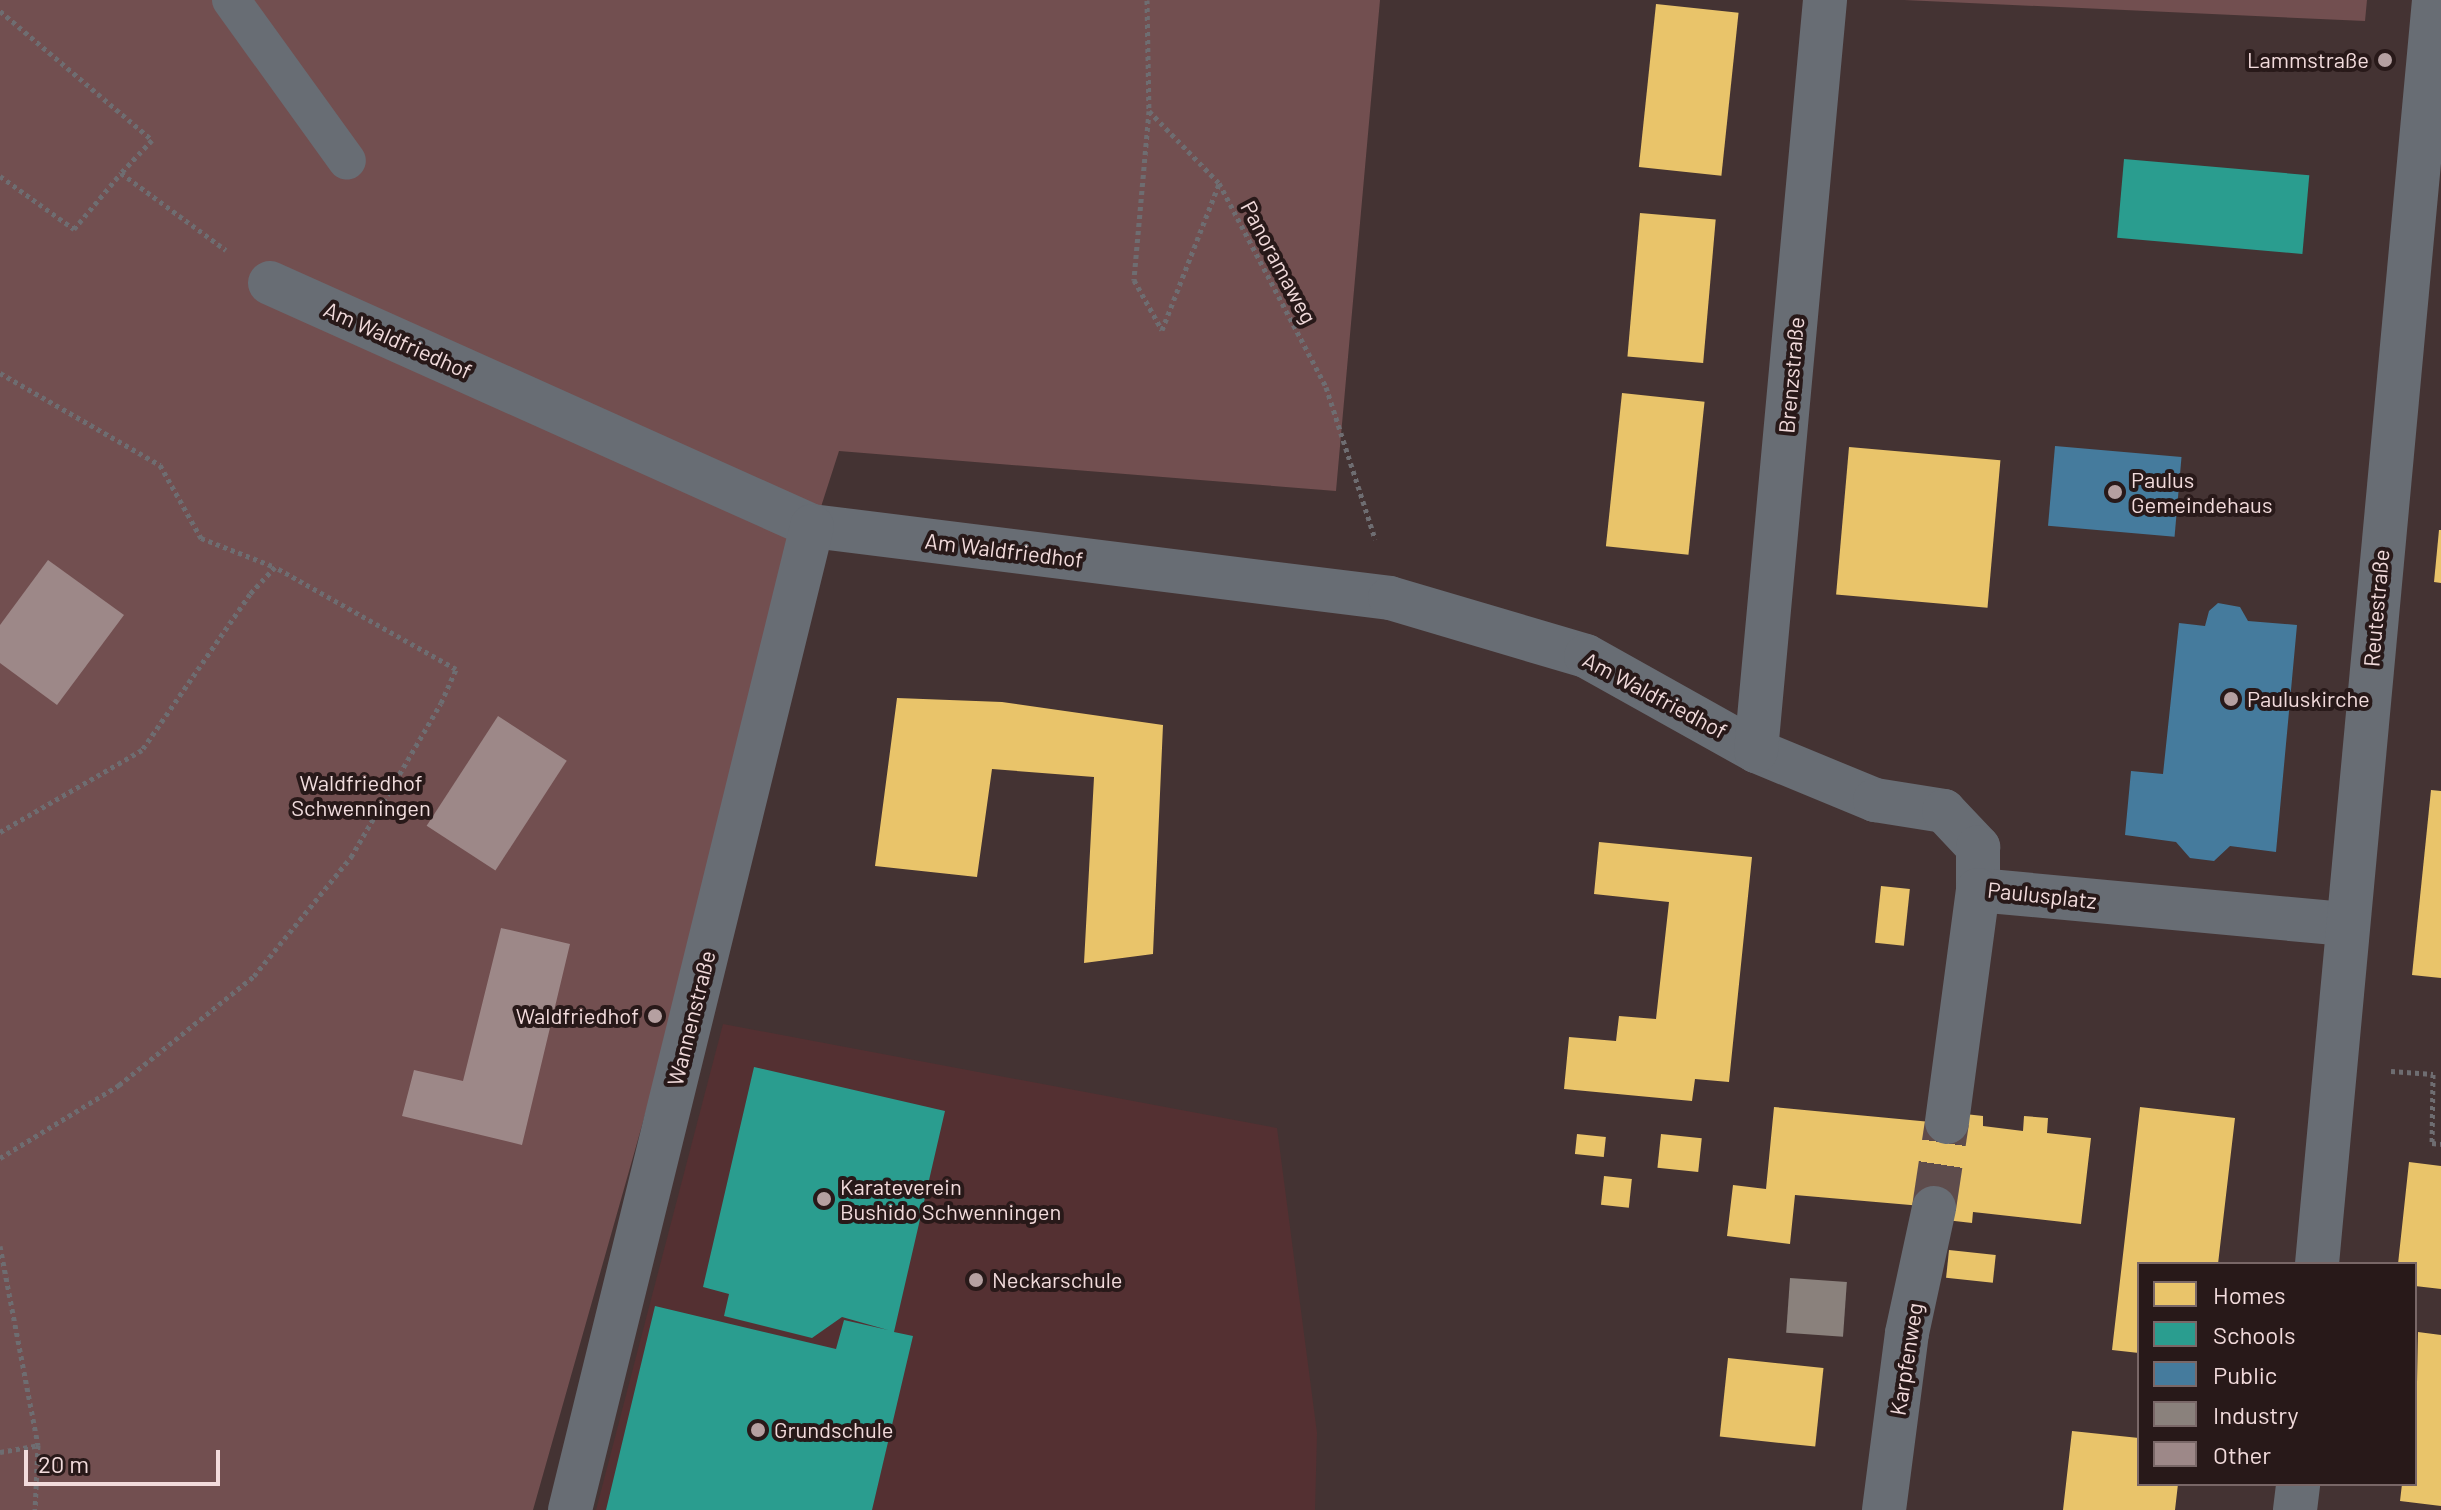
<!DOCTYPE html>
<html>
<head>
<meta charset="utf-8">
<style>
  body { margin:0 }
  #map { position:relative; width:2441px; height:1510px; overflow:hidden; background:#433; font-family:Barlow,sans-serif }
  div>[style] { position:absolute }
  .built>* { inset:0; background:#543032 }
  .green>* { inset:0; background:#724f50 }
  .homes>* { inset:0; background:#e9c46a; transform-origin:0 0 }
  .schools>* { inset:0; background:#2a9d8f; transform-origin:0 0 }
  .public>* { inset:0; background:#457b9d; transform-origin:0 0 }
  .industry>* { inset:0; background:#8a817c; transform-origin:0 0 }
  .building>* { inset:0; background:#9d8888; transform-origin:0 0 }
  .street-tunnel>* { height:44px; margin-top:-22px; transform-origin:0; background:repeating-linear-gradient(90deg,#5e4c4c 0 44px,transparent 0 66px) }
  .path>* { height:5px; margin-top:-2.5px; transform-origin:0; background:repeating-linear-gradient(90deg,#6e6d71 0 4px,transparent 0 8px) }
  .lane>* { height:38px; margin:-19px; padding:0 19px; transform-origin:19px; border-radius:19px; background:#686d74 }
  .street>* { height:44px; margin:-22px; padding:0 22px; transform-origin:22px; border-radius:22px; background:#686d74 }
  .dots>* { width:22px; height:22px; translate:-50% -50%; box-sizing:border-box; border:4px solid #281919; border-radius:50% }
  span { translate:-50% -50%; white-space:nowrap; text-align:center; line-height:1.15; -webkit-text-stroke:8px #281919; paint-order:stroke }
  .poi-label { font-size:22px; color:#f2dbdc }
  .right { translate:-100% -50%; text-align:right }
  .left { translate:0 -50%; text-align:left }
  .street-label { font-size:22px; color:#f2dbdc }
  .park-label { font-size:22px; color:#f1ddde }
  .legend { position:absolute; left:2137px; top:1262px; width:280px; height:224px; box-sizing:border-box; background:#281919; border:2px solid #796767; margin:0; padding:10px 14px; list-style:none; font-size:24px; color:#f2dbdc }
  .legend li { display:flex; align-items:center; gap:16px; height:40px }
  .legend b { width:40px; border:2px solid #796767 }
  .scale { position:absolute; left:24px; top:1450px; width:196px; height:36px; box-sizing:border-box; border:4px solid #f2dbdc; border-top:0; padding-left:10px; font-size:24px; line-height:28px; white-space:nowrap; color:#f2dbdc; -webkit-text-stroke:6px #281919; paint-order:stroke }
</style>
</head>
<body>
<div id="map">
  <div class="built">
    <i style="clip-path:polygon(723px 1024px,1277px 1128px,1317px 1433px,1315px 1510px,596px 1510px)"></i>
  </div>
  <div class="green">
    <i style="clip-path:polygon(0 0,1380px 0,1336px 491px,839px 451px,790px 603px,533px 1510px,0 1510px)"></i>
    <i style="clip-path:polygon(1904px 0,2367px 0,2365px 21px)"></i>
  </div>
  <div class="homes">
    <i style="left:1656px;top:4px;width:83px;height:164px;rotate:6deg"></i>
    <i style="left:1640px;top:213px;width:76px;height:144px;rotate:5deg"></i>
    <i style="left:1622px;top:393px;width:83px;height:154px;rotate:6deg"></i>
    <i style="left:1849px;top:447px;width:152px;height:148px;rotate:5deg"></i>
    <i style="clip-path:polygon(2439px 530px,2441px 530px,2441px 583px,2434px 582px)"></i>
    <i style="clip-path:polygon(897px 698px,1002px 702px,1163px 725px,1153px 954px,1084px 963px,1094px 777px,992px 769px,977px 877px,875px 866px)"></i>
    <i style="clip-path:polygon(2431px 790px,2441px 791px,2441px 978px,2412px 975px)"></i>
    <i style="clip-path:polygon(1599px 842px,1752px 857px,1729px 1082px,1695px 1079px,1692px 1101px,1564px 1089px,1569px 1037px,1616px 1041px,1619px 1016px,1656px 1019px,1669px 902px,1594px 894px)"></i>
    <i style="left:1881px;top:886px;width:29px;height:57px;rotate:6deg"></i>
    <i style="clip-path:polygon(1774px 1107px,1931px 1122px,1965px 1114px,1983px 1116px,1983px 1126px,2023px 1131px,2024px 1116px,2048px 1118px,2047px 1133px,2091px 1138px,2081px 1224px,1973px 1212px,1972px 1223px,1946px 1220px,1922px 1206px,1795px 1195px,1790px 1244px,1727px 1236px,1733px 1185px,1766px 1189px)"></i>
    <i style="clip-path:polygon(2140px 1107px,2235px 1118px,2218px 1264px,2139px 1264px,2139px 1353px,2112px 1350px)"></i>
    <i style="left:1577px;top:1134px;width:29px;height:20px;rotate:6deg"></i>
    <i style="left:1661px;top:1134px;width:41px;height:34px;rotate:6deg"></i>
    <i style="clip-path:polygon(2409px 1162px,2441px 1166px,2441px 1289px,2415px 1286px,2415px 1264px,2398px 1264px)"></i>
    <i style="left:1604px;top:1176px;width:28px;height:29px;rotate:6deg"></i>
    <i style="left:1949px;top:1250px;width:47px;height:28px;rotate:6deg"></i>
    <i style="clip-path:polygon(2418px 1332px,2441px 1335px,2441px 1506px,2400px 1501px,2402px 1484px,2415px 1484px)"></i>
    <i style="left:1728px;top:1358px;width:96px;height:79px;rotate:6deg"></i>
    <i style="clip-path:polygon(2072px 1431px,2139px 1438px,2139px 1484px,2178px 1484px,2175px 1510px,2063px 1510px)"></i>
  </div>
  <div class="schools">
    <i style="left:2124px;top:159px;width:186px;height:79px;rotate:5deg"></i>
    <i style="clip-path:polygon(754px 1067px,945px 1111px,894px 1332px,913px 1336px,872px 1510px,606px 1510px,655px 1306px,836px 1349px,844px 1320px,888px 1330px,842px 1317px,812px 1338px,724px 1316px,729px 1294px,703px 1287px)"></i>
  </div>
  <div class="public">
    <i style="left:2055px;top:446px;width:127px;height:80px;rotate:5deg"></i>
    <i style="clip-path:polygon(2218px 603px,2240px 607px,2248px 621px,2297px 625px,2276px 852px,2230px 846px,2214px 861px,2190px 858px,2176px 842px,2125px 835px,2131px 771px,2163px 774px,2179px 623px,2205px 626px,2209px 611px)"></i>
  </div>
  <div class="industry">
    <i style="left:1790px;top:1278px;width:57px;height:55px;rotate:4deg"></i>
  </div>
  <div class="building">
    <i style="clip-path:polygon(48px 560px,124px 615px,57px 705px,0 663px,0 625px)"></i>
    <i style="left:498px;top:716px;width:82px;height:131px;rotate:33deg"></i>
    <i style="clip-path:polygon(501px 928px,570px 944px,522px 1145px,402px 1116px,414px 1070px,463px 1081px)"></i>
  </div>
  <div class="street-tunnel">
    <i style="left:1934px;top:1208px;width:87px;rotate:-81.4deg"></i>
  </div>
  <div class="path">
    <i style="left:1147px;top:0;width:111px;rotate:89deg"></i>
    <i style="left:1149px;top:111px;width:170px;rotate:95.1deg"></i>
    <i style="left:1134px;top:280px;width:57px;rotate:60.8deg"></i>
    <i style="left:1162px;top:330px;width:157px;rotate:-68.7deg"></i>
    <i style="left:0;top:11px;width:199px;rotate:40.3deg"></i>
    <i style="left:152px;top:140px;width:45px;rotate:133.2deg"></i>
    <i style="left:121px;top:173px;width:130px;rotate:36.3deg"></i>
    <i style="left:1149px;top:111px;width:100px;rotate:45.8deg"></i>
    <i style="left:1219px;top:183px;width:230px;rotate:62.3deg"></i>
    <i style="left:1326px;top:387px;width:160px;rotate:72.1deg"></i>
    <i style="left:0;top:176px;width:91px;rotate:35.6deg"></i>
    <i style="left:74px;top:229px;width:73px;rotate:-50deg"></i>
    <i style="left:0;top:373px;width:185px;rotate:29.9deg"></i>
    <i style="left:160px;top:465px;width:84px;rotate:60.7deg"></i>
    <i style="left:201px;top:538px;width:79px;rotate:21.4deg"></i>
    <i style="left:275px;top:567px;width:37px;rotate:133deg"></i>
    <i style="left:250px;top:594px;width:190px;rotate:124.7deg"></i>
    <i style="left:142px;top:750px;width:164px;rotate:150deg"></i>
    <i style="left:2391px;top:1071px;width:42px;rotate:4.1deg"></i>
    <i style="left:2433px;top:1074px;width:69px;rotate:90.8deg"></i>
    <i style="left:2432px;top:1143px;width:9px;rotate:6deg"></i>
    <i style="left:0;top:1158px;width:140px;rotate:-31.5deg"></i>
    <i style="left:119px;top:1085px;width:174px;rotate:-38.9deg"></i>
    <i style="left:254px;top:976px;width:154px;rotate:-50.8deg"></i>
    <i style="left:351px;top:857px;width:178px;rotate:-59.7deg"></i>
    <i style="left:441px;top:703px;width:37px;rotate:-66deg"></i>
    <i style="left:456px;top:669px;width:208px;rotate:-150.6deg"></i>
    <i style="left:0;top:1246px;width:203px;rotate:79.2deg"></i>
    <i style="left:38px;top:1445px;width:65px;rotate:92.6deg"></i>
    <i style="left:0;top:1452px;width:39px;rotate:-10deg"></i>
  </div>
  <div class="lane">
    <i style="left:231px;top:0;width:198px;rotate:54.2deg"></i>
  </div>
  <div class="street">
    <i style="left:270px;top:283px;width:594px;rotate:24.15deg"></i>
    <i style="left:812px;top:526px;width:582px;rotate:7.1deg"></i>
    <i style="left:1390px;top:598px;width:204px;rotate:16.5deg"></i>
    <i style="left:1586px;top:656px;width:195px;rotate:29.2deg"></i>
    <i style="left:1756px;top:751px;width:129px;rotate:22.4deg"></i>
    <i style="left:1875px;top:800px;width:70px;rotate:9.1deg"></i>
    <i style="left:1944px;top:811px;width:50px;rotate:46.6deg"></i>
    <i style="left:1978px;top:847px;width:43px;rotate:90deg"></i>
    <i style="left:1978px;top:890px;width:370px;rotate:5.3deg"></i>
    <i style="left:1756px;top:751px;width:754px;rotate:-84.75deg"></i>
    <i style="left:1947px;top:1122px;width:234px;rotate:-82.4deg"></i>
    <i style="left:2317px;top:1264px;width:1269px;rotate:-84.71deg"></i>
    <i style="left:570px;top:1510px;width:1013px;rotate:-76.18deg"></i>
    <i style="left:1884px;top:1510px;width:178px;rotate:-82.6deg"></i>
    <i style="left:1907px;top:1333px;width:128px;rotate:-77.8deg"></i>
    <i style="left:2295px;top:1510px;width:26px;rotate:-83deg"></i>
  </div>
  <div class="dots">
    <i style="left:2385px;top:60px;background:#b5a0a1"></i>
    <i style="left:2115px;top:492px;background:#b5a0a1"></i>
    <i style="left:2231px;top:699px;background:#b5a0a1"></i>
    <i style="left:655px;top:1016px;background:#b5a0a1"></i>
    <i style="left:824px;top:1199px;background:#b5a0a1"></i>
    <i style="left:976px;top:1280px;background:#b5a0a1"></i>
    <i style="left:758px;top:1430px;background:#b5a0a1"></i>
  </div>
  <div class="poi-label">
    <span class="right" style="left:2369px;top:60px">Lammstraße</span>
    <span class="left" style="left:2131px;top:492px">Paulus<br>Gemeindehaus</span>
    <span class="left" style="left:2247px;top:699px">Pauluskirche</span>
    <span class="right" style="left:639px;top:1016px">Waldfriedhof</span>
    <span class="left" style="left:840px;top:1199px">Karateverein<br>Bushido Schwenningen</span>
    <span class="left" style="left:992px;top:1280px">Neckarschule</span>
    <span class="left" style="left:774px;top:1430px">Grundschule</span>
  </div>
  <div class="street-label">
    <span style="left:1279px;top:262px;rotate:62deg">Panoramaweg</span>
    <span style="left:398px;top:340px;rotate:24deg">Am Waldfriedhof</span>
    <span style="left:1791px;top:375px;rotate:-85deg">Brenzstraße</span>
    <span style="left:1004px;top:550px;rotate:7deg">Am Waldfriedhof</span>
    <span style="left:2376px;top:608px;rotate:-85deg">Reutestraße</span>
    <span style="left:1655px;top:695px;rotate:28deg">Am Waldfriedhof</span>
    <span style="left:2042px;top:895px;rotate:6deg">Paulusplatz</span>
    <span style="left:691px;top:1018px;rotate:-76deg">Wannenstraße</span>
    <span style="left:1906px;top:1359px;rotate:-81deg">Karpfenweg</span>
  </div>
  <div class="park-label">
    <span style="left:361px;top:795px">Waldfriedhof<br>Schwenningen</span>
  </div>
  <ul class="legend">
  <li><b style="height:22px;background:#e9c46a"></b>Homes</li>
  <li><b style="height:22px;background:#2a9d8f"></b>Schools</li>
  <li><b style="height:22px;background:#457b9d"></b>Public</li>
  <li><b style="height:22px;background:#8a817c"></b>Industry</li>
  <li><b style="height:22px;background:#9d8888"></b>Other</li>
  </ul>
  <div class="scale">20 m</div>
</div>
</body>
</html>
